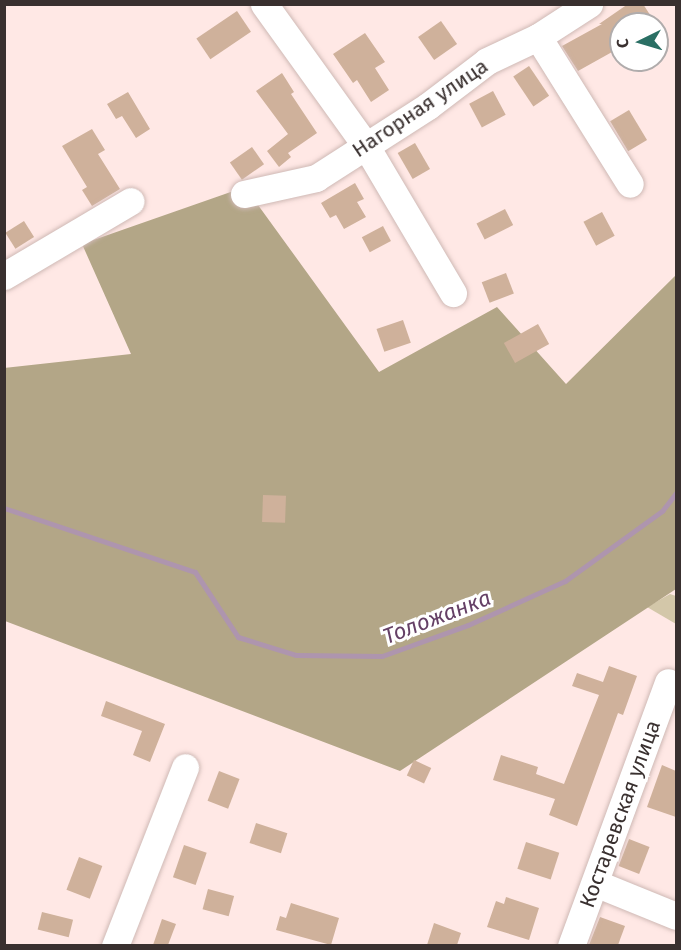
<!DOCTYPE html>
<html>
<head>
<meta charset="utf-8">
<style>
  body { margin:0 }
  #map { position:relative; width:681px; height:950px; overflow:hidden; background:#ffe8e5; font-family:"Fira Sans",sans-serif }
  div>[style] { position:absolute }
  .green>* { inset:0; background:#d3c7a9 }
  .forest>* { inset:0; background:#b3a687 }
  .stream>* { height:5px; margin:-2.5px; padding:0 2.5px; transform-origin:2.5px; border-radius:2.5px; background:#ae95ae }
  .building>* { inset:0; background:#cfb19b; transform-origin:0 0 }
  .roads { filter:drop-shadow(0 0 2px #cfb9b5) drop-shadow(0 0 2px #cfb9b5) }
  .minor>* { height:27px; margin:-13.5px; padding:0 13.5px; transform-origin:13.5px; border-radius:13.5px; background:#fff }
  span { translate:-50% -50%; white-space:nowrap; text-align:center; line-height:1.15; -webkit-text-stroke:6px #fff; paint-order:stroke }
  .street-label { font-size:21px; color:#39302f }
  .water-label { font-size:22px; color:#654066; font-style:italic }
  .frame { position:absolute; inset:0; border:6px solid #39302f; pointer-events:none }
  .north { position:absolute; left:609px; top:12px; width:60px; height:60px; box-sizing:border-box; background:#fff; border:2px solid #b0acac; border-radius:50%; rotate:265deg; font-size:16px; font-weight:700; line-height:24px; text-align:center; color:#39302f }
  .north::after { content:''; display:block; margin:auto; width:21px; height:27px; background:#2a6f64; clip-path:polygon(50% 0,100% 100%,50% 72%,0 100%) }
</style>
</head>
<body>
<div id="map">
  <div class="green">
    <i style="clip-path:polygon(670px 594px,676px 596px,676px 624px,647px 607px)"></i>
  </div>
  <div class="forest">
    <i style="clip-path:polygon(245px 187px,379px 372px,497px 307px,566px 384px,676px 275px,676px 589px,400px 771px,5px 621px,4px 368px,131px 354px,82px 244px)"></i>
  </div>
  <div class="stream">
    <i style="left:4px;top:508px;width:201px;rotate:18.5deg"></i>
    <i style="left:195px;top:572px;width:78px;rotate:56.5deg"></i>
    <i style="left:238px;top:637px;width:61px;rotate:17.2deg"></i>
    <i style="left:296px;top:655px;width:86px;rotate:0.7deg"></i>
    <i style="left:382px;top:656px;width:91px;rotate:-19.8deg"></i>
    <i style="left:468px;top:625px;width:107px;rotate:-24.4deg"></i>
    <i style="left:565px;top:581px;width:120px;rotate:-35.8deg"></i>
    <i style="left:662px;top:511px;width:23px;rotate:-52deg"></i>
  </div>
  <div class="building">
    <i style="clip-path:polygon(628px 4px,643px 4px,656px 24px,621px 24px,621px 47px,578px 71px,562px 46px,602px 24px,599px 24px)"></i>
    <i style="left:237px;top:11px;width:25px;height:49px;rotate:56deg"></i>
    <i style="left:441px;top:21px;width:28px;height:28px;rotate:55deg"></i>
    <i style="clip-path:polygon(365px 33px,385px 62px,375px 68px,389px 90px,371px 102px,357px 80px,353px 83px,333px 54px)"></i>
    <i style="left:529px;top:66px;width:36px;height:19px;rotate:56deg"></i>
    <i style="clip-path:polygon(282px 73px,294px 92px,291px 94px,317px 133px,288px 153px,291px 157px,279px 167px,267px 151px,288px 134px,256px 91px)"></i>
    <i style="left:493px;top:91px;width:27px;height:27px;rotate:62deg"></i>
    <i style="clip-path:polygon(128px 92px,150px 129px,136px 138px,122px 116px,116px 119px,107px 104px)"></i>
    <i style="left:629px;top:110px;width:35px;height:22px;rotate:59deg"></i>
    <i style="clip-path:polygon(92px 129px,105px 150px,98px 154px,120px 189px,92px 206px,82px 190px,87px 187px,62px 146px)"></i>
    <i style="left:415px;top:143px;width:30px;height:20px;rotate:60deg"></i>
    <i style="left:252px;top:147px;width:21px;height:27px;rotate:55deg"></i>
    <i style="clip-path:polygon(355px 183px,364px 199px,357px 202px,366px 217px,344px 229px,336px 215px,330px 218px,321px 203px)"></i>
    <i style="left:505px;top:209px;width:18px;height:32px;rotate:63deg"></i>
    <i style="left:602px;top:212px;width:27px;height:21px;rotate:62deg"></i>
    <i style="left:24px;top:221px;width:19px;height:22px;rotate:58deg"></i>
    <i style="left:383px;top:226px;width:17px;height:24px;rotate:62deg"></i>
    <i style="left:506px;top:273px;width:22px;height:26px;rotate:69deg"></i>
    <i style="left:403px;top:320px;width:24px;height:28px;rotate:71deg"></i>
    <i style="left:538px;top:324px;width:23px;height:39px;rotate:61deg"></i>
    <i style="left:263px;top:495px;width:23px;height:27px;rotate:2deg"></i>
    <i style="clip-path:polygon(609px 666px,637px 676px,623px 715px,618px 713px,577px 826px,549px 815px,555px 799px,493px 780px,501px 755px,538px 767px,536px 774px,564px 784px,599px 695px,572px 686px,577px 673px,603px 682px)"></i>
    <i style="clip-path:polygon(106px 701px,165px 724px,150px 762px,133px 755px,142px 731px,101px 716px)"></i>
    <i style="left:414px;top:760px;width:19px;height:17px;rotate:25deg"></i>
    <i style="clip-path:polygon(662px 765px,676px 771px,676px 817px,647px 807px)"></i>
    <i style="left:219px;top:771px;width:22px;height:32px;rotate:21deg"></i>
    <i style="left:256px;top:823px;width:33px;height:21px;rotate:18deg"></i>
    <i style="left:629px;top:839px;width:22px;height:29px;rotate:21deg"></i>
    <i style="left:526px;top:842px;width:35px;height:28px;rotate:18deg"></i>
    <i style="left:184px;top:845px;width:24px;height:34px;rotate:19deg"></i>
    <i style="left:79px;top:857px;width:25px;height:35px;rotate:21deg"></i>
    <i style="left:208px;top:889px;width:27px;height:21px;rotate:15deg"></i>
    <i style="clip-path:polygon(506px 897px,539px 908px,529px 940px,487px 927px,496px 901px,504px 904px)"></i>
    <i style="clip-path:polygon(291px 903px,339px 918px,331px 945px,276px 930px,280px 916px,286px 918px)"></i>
    <i style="left:42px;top:912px;width:32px;height:18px;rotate:14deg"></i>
    <i style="clip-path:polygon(600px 917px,625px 926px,618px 945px,589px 945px)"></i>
    <i style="clip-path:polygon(162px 919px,176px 924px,168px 945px,153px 945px)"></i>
    <i style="clip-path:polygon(434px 923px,461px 933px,457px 945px,427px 945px)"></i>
  </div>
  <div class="roads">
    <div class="minor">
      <i style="left:264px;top:4px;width:175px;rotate:54.3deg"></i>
      <i style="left:366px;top:146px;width:171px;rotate:59.4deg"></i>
      <i style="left:538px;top:37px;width:173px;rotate:58deg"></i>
      <i style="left:244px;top:194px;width:74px;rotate:-12.5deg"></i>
      <i style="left:316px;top:178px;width:133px;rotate:-32.7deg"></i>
      <i style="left:428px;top:106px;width:74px;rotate:-37.3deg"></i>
      <i style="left:487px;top:61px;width:56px;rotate:-25.2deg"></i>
      <i style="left:538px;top:37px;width:61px;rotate:-32.9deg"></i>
      <i style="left:4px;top:276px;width:147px;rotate:-30.6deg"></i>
      <i style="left:595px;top:883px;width:87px;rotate:22.2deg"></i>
      <i style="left:115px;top:946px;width:192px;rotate:-68.6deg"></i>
      <i style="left:571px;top:946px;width:281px;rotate:-69.8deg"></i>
    </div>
  </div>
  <div class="street-label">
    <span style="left:420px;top:108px;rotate:-34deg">Нагорная улица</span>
    <span style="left:620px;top:814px;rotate:-70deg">Костаревская улица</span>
  </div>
  <div class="water-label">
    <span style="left:437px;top:617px;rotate:-21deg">Толожанка</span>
  </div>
  <div class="frame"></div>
  <div class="north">С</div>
</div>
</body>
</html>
